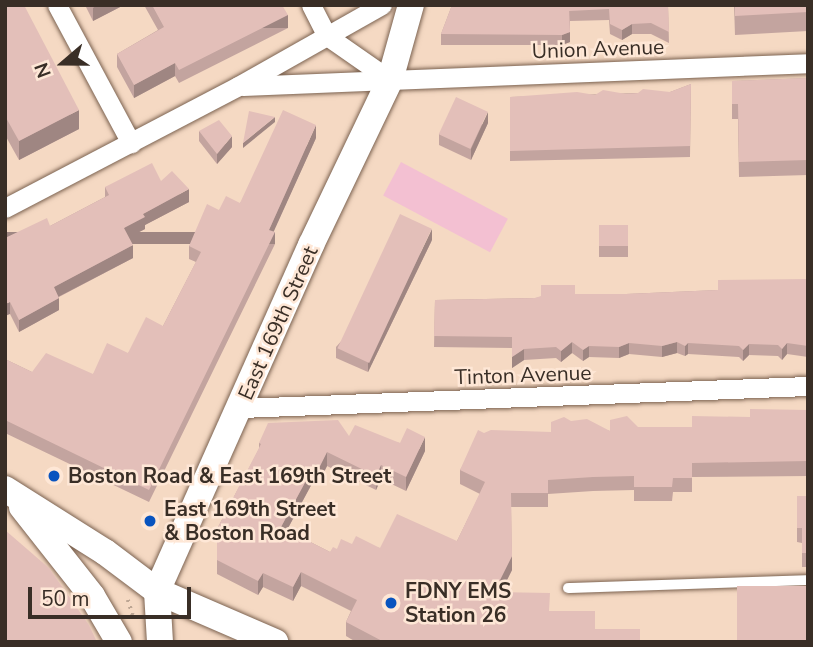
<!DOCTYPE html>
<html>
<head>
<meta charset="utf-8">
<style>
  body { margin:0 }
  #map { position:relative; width:813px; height:647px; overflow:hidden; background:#f5d9c3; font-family:"Nunito Sans",sans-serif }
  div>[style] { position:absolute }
  .green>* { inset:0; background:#f3c0d2; transform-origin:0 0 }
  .path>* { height:3.5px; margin-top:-1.75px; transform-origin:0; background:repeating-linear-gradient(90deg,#bca593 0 2px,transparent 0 7px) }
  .roads { filter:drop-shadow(0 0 2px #7b6250) drop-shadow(0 0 2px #7b6250) }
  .lane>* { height:10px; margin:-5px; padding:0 5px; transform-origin:5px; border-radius:5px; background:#fff }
  .street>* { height:19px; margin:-9.5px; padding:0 9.5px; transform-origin:9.5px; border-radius:9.5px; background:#fff }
  .secondary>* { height:26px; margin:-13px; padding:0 13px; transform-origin:13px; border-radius:13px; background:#fff }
  .wall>* { inset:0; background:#c3a49f; transform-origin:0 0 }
  .shaded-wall>* { inset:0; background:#9f8682; transform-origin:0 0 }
  .building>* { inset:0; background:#e3bfb9; transform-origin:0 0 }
  .dots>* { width:19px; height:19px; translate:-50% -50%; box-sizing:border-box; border:4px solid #fee7d6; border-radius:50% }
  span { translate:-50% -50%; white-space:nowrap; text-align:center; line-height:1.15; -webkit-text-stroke:5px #fee7d6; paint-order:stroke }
  .street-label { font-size:21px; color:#392e26 }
  .poi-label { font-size:21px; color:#392e26; font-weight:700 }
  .left { translate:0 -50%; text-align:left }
  .frame { position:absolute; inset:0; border:7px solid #392e26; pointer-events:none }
  .north { position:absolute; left:28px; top:28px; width:70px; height:70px; -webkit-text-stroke:5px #fee7d6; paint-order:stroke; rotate:250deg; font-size:19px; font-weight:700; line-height:28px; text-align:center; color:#392e26 }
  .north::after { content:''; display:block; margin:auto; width:24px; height:32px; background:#392e26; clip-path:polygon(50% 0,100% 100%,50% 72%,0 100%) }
  .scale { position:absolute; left:28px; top:587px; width:163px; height:32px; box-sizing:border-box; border:4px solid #392e26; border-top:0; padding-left:9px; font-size:21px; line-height:24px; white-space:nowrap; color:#392e26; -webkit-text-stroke:5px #fee7d6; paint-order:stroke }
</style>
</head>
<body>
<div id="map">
  <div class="green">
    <i style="left:401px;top:162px;width:121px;height:38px;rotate:28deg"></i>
  </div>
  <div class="path">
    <i style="left:128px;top:600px;width:16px;rotate:72deg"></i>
  </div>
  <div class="roads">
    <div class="lane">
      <i style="left:568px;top:588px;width:240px;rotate:-1.9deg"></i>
    </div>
    <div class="street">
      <i style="left:57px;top:5px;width:157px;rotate:61.8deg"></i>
      <i style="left:311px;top:5px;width:35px;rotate:63deg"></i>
      <i style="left:327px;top:36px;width:77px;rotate:34.9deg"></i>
      <i style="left:390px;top:80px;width:418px;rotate:-2.3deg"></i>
      <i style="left:243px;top:86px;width:147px;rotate:-2.3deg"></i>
      <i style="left:5px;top:208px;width:263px;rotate:-27.6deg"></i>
      <i style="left:238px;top:86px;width:165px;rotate:-29.4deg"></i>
      <i style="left:240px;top:408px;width:568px;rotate:-2.22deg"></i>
    </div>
    <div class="secondary">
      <i style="left:5px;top:489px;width:118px;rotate:32.2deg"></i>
      <i style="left:105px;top:552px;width:65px;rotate:36.9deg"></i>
      <i style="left:157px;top:591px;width:129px;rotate:23.4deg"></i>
      <i style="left:22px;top:507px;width:113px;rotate:51.8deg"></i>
      <i style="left:92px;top:596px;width:53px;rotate:59.6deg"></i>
      <i style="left:160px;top:642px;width:51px;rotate:-93.4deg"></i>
      <i style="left:157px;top:591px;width:379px;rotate:-66deg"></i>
      <i style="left:311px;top:245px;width:183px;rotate:-64.4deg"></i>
      <i style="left:390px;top:80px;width:78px;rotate:-74.4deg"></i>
    </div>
  </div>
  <div class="wall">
    <i style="clip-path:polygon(5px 5px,79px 129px,19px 160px,5px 135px)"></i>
    <i style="clip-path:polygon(85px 5px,124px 5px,93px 21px)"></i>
    <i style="clip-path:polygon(144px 5px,282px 5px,288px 28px,179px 83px,175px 76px,134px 98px,117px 67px,117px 54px,158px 30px)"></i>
    <i style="clip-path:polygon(452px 5px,668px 5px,669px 43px,651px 34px,632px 34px,622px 40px,610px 34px,609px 20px,570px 21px,570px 42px,562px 45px,441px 45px,441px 34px)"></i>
    <i style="clip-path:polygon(734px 5px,808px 5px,808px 31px,735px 35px)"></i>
    <i style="clip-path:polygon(808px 78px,808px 116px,807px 116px,808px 175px,739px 177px,738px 119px,732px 119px,732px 81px)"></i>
    <i style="clip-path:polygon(691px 84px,690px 157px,510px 161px,510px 97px,670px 92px)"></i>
    <i style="clip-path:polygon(488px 123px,471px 160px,439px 145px,439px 134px)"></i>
    <i style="clip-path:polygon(199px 131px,232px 147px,217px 164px,199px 141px)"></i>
    <i style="clip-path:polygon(316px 138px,273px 232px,275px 244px,149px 502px,5px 433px,5px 359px,32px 372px,93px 374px,128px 353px,163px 326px,196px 262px,189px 259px,189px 246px,219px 210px,240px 203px)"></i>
    <i style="clip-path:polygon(161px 181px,189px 202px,145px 225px,145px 229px,129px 237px,133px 258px,59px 297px,59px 310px,19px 332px,10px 314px,5px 238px,50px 226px,105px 197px,105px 187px)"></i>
    <i style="left:599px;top:225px;width:29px;height:32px"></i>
    <i style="clip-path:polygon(432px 240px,368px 372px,336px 358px,336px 347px)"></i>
    <i style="clip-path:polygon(808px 279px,808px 357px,787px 354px,782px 360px,778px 356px,749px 355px,743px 361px,739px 357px,688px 354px,685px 356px,677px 353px,662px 357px,629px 354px,619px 358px,589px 357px,583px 361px,572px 353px,561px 362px,556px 358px,524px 360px,512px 368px,512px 348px,434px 347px,435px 300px,535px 298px,575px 294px,626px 294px,718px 290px)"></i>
    <i style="clip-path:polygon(808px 410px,808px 476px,692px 477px,692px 492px,673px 492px,672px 501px,634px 501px,634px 490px,593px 491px,548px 494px,548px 507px,511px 507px,512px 570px,501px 592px,595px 629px,640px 642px,356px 642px,346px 636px,346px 622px,351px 611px,301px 586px,293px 601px,263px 587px,258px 595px,217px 574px,217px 529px,259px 449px,259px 443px,349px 436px,400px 443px,425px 451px,406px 491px,381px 479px,376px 490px,327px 466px,320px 480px,315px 478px,287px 530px,330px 552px,337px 549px,352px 544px,380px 548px,457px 541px,480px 494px,460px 484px,460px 470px,484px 433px,551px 432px,571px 421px,610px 431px,638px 427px,692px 427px,750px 417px)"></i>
    <i style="clip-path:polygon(797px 496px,808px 496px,808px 567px,802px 567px,802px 543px,797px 542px)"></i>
  </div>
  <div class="shaded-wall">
    <i style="clip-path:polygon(97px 5px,124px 5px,93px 21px,93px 8px)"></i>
    <i style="left:288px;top:15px;width:13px;height:122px;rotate:90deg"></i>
    <i style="clip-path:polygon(632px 24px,632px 34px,622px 40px,622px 30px)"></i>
    <i style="clip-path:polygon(570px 32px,570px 42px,562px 45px,562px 35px)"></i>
    <i style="clip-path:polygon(175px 63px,175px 76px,134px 98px,134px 85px)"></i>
    <i style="clip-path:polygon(79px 110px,79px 129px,19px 160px,19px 141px)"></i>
    <i style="clip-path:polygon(488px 112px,488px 123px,471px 160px,471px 149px)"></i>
    <i style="clip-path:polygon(275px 117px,275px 122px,243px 148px,243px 143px)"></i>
    <i style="clip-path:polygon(316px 125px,316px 138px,269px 242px,269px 230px)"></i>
    <i style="clip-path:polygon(232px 136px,232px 147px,217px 164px,217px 154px)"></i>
    <i style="clip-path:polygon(189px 189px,189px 202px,145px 225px,145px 229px,124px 240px,124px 228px,143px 214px)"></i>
    <i style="clip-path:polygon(432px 229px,432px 240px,368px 372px,368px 362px)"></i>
    <i style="left:275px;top:232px;width:12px;height:287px;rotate:90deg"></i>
    <i style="clip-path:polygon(133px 245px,133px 258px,54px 299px,54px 287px)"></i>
    <i style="clip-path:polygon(59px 298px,59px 310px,19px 332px,19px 320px)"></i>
    <i style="clip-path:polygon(10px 302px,10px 314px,5px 316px,5px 304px)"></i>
    <i style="clip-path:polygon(572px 342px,572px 353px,561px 362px,561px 351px)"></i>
    <i style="clip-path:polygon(677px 342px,677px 353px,662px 357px,662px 346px)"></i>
    <i style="clip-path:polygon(629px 343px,629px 354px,619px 358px,619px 347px)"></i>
    <i style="clip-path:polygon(688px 343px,688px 354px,685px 356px,685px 346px)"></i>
    <i style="clip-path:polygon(787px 343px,787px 354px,782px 360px,782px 349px)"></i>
    <i style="clip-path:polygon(749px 344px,749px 355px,743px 361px,743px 350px)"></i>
    <i style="clip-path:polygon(589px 346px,589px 357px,583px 361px,583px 350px)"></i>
    <i style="clip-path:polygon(524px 349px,524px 360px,512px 368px,512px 357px)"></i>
    <i style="clip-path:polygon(425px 437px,425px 451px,406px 491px,406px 477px)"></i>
    <i style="clip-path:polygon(327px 452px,327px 466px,320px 480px,320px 466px)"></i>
    <i style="clip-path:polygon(315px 464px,315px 478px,281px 541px,281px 527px)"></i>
    <i style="clip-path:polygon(381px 465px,381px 479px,376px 490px,376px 476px)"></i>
    <i style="clip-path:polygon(512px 556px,512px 570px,494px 606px,494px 592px)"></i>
    <i style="clip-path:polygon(301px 572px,301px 586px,293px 601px,293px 587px)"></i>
    <i style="clip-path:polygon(263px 573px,263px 587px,258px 595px,258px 581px)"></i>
  </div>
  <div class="building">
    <i style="clip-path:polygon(5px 5px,24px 5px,79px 110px,19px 141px,5px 116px)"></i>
    <i style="clip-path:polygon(152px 5px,282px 5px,288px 15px,179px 70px,175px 63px,134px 85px,117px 54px,164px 27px)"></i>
    <i style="clip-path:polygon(452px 5px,668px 5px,669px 32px,651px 23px,632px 24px,622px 30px,610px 24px,609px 9px,569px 11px,569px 7px,570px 32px,562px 35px,441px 34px)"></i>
    <i style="clip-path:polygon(735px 5px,808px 5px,808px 12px,735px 16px)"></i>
    <i style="clip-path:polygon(808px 78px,808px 101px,806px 101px,808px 160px,739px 162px,738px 104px,732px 104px,732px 81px)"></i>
    <i style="clip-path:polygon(691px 84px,690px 146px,510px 151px,510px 97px,577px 92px,595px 95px,603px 90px,626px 94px,638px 93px,643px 89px,670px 92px)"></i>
    <i style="left:456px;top:97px;width:35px;height:41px;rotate:25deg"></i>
    <i style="clip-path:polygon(283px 110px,316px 125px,269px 230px,275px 232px,149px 490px,5px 420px,5px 359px,32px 372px,46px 353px,93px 374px,107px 343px,128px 353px,146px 317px,163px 326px,201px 252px,189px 246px,207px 204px,219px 210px,226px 196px,240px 203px)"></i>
    <i style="clip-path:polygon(249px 111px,275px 117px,243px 143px)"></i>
    <i style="clip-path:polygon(219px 120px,232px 136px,217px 154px,199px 131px)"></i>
    <i style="clip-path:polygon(152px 163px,161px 181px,172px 171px,189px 189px,143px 214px,145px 217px,124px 228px,133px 245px,54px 287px,59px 298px,19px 320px,10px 302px,5px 304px,5px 238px,47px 218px,50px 226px,109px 195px,105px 187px)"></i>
    <i style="left:400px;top:214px;width:35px;height:148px;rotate:25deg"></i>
    <i style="left:599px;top:225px;width:29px;height:21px"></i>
    <i style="clip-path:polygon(808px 279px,808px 346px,787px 343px,782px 349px,778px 345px,749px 344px,743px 350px,739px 346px,688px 343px,685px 346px,677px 342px,662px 346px,629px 343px,619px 347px,589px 346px,583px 350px,572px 342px,561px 351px,556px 347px,524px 349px,512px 357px,512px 337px,434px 336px,435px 300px,535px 298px,541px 296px,541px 285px,575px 285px,575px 294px,626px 294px,718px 290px,718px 280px)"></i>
    <i style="clip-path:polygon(750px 409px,808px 410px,808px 461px,692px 463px,692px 478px,673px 478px,672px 487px,634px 487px,634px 476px,593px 477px,548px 480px,548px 493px,511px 493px,512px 556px,494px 592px,550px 593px,549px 611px,595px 611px,595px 629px,640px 629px,640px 642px,384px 642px,346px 622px,357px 600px,301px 572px,293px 587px,263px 573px,258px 581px,217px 560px,217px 529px,261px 444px,259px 443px,268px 423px,338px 420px,349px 436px,355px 425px,400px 443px,407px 428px,425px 437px,406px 477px,381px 465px,376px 476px,327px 452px,320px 466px,315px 464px,281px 527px,330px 552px,333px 547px,337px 549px,341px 539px,352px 544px,356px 536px,380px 548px,397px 514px,457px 541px,485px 482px,460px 470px,478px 430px,484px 433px,491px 430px,551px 432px,551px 422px,564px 417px,571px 421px,587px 419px,610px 431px,610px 420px,627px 416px,638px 427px,692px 427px,692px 416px,750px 417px)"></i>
    <i style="clip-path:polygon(797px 496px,808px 496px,808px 553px,802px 553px,802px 528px,797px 528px)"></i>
    <i style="clip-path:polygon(5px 530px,49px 568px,89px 625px,97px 642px,5px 642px)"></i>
    <i style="left:737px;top:586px;width:71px;height:56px"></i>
  </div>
  <div class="dots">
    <i style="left:54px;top:476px;background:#0954bf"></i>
    <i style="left:150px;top:521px;background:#0954bf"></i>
    <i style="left:391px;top:603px;background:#0954bf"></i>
  </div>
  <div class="street-label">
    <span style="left:598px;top:49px;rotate:-2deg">Union Avenue</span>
    <span style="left:278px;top:323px;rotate:-66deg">East 169th Street</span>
    <span style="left:523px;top:375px;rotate:-2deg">Tinton Avenue</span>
  </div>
  <div class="poi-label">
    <span class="left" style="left:68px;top:476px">Boston Road &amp; East 169th Street</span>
    <span class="left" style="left:164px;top:521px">East 169th Street<br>&amp; Boston Road</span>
    <span class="left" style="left:405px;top:603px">FDNY EMS<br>Station 26</span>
  </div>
  <div class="frame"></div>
  <div class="north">N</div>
  <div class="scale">50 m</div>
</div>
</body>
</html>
